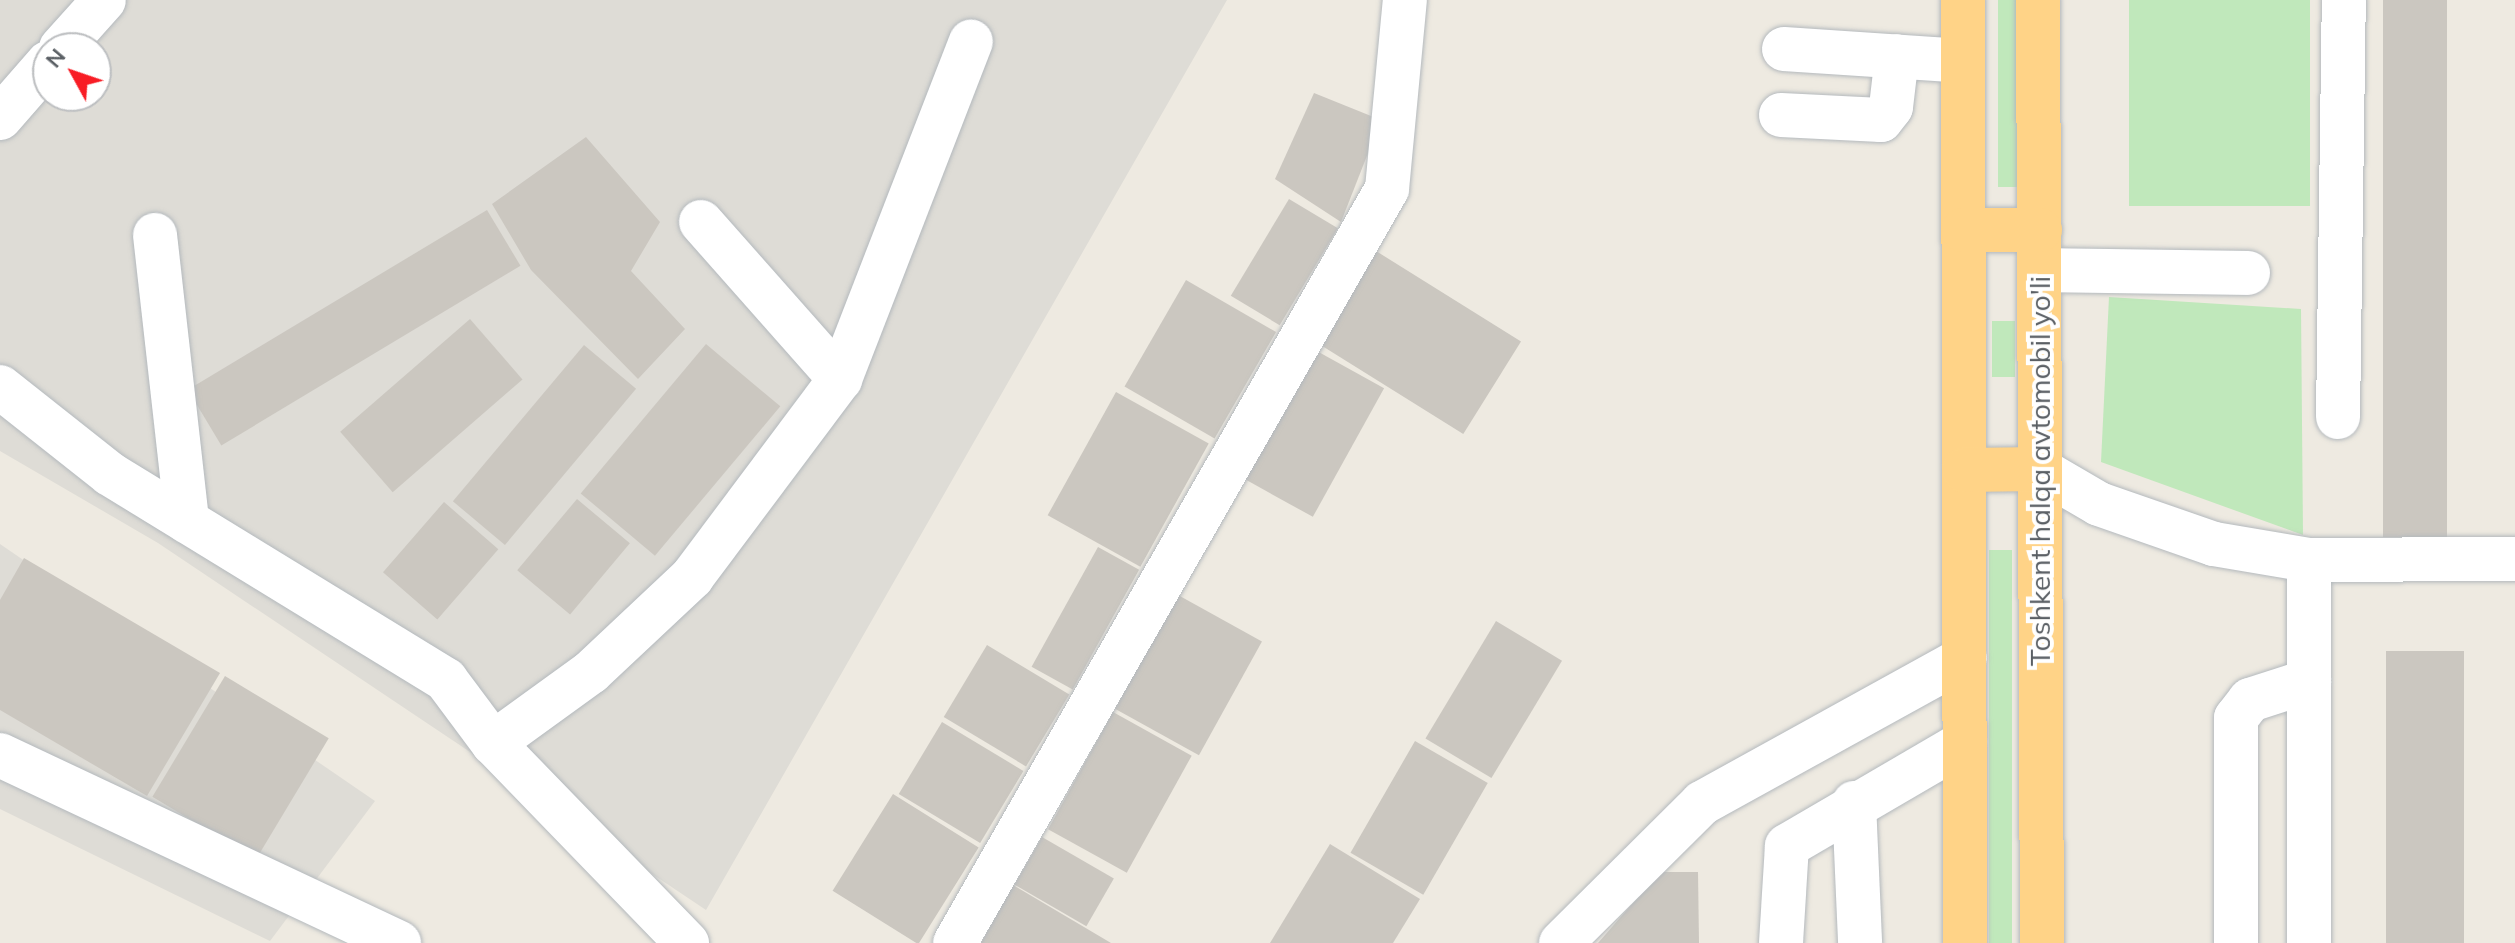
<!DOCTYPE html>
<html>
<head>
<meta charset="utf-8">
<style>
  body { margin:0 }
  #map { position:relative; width:2515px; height:943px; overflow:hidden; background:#eeeae1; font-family:Mulish,sans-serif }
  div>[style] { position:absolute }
  .industrial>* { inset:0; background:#dedcd6 }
  .green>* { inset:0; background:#c0e8bb; transform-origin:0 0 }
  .building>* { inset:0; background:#cbc7c0; transform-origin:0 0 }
  .roads { filter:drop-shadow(0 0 2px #b4b9bd) drop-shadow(0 0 2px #b4b9bd) }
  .minor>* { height:44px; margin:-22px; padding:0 22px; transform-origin:22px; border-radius:22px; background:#fff }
  .highway>* { height:44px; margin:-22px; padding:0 22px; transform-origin:22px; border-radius:22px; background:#ffd387 }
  span { translate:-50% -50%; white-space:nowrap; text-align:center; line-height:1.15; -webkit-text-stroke:8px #fff; paint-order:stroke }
  .street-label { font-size:28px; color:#5a5f64 }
  .north { position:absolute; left:32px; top:32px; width:80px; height:80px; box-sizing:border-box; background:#fff; border:2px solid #bdbfc1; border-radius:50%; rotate:310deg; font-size:22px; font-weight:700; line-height:32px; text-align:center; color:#5a5f64 }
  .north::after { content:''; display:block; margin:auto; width:28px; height:36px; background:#f81d25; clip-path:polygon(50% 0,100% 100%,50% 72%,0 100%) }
</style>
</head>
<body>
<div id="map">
  <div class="industrial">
    <i style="clip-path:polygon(evenodd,0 0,1227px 0,706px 910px,158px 543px,0 451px,0 0,48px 48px,96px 48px,96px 96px,48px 96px,48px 48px)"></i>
    <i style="clip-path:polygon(0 544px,375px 801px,270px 941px,0 809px)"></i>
  </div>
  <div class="green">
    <i style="left:1998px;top:0;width:24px;height:187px"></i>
    <i style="left:2129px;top:0;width:181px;height:206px"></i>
    <i style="clip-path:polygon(2109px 297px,2301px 309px,2303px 535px,2101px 462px)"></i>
    <i style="left:1992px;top:321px;width:23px;height:56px"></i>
    <i style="left:1989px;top:550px;width:23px;height:393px"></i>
  </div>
  <div class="building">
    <i style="left:2383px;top:0;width:64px;height:537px"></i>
    <i style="clip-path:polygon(1314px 93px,1381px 120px,1341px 222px,1275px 179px)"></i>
    <i style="clip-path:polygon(586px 137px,660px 222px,631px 271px,685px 329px,638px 379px,531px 270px,492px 204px)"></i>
    <i style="left:1289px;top:199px;width:57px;height:113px;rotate:31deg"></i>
    <i style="left:487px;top:210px;width:65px;height:349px;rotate:59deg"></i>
    <i style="left:1376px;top:251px;width:171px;height:109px;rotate:32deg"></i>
    <i style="left:1186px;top:280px;width:104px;height:123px;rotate:30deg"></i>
    <i style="left:470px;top:319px;width:80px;height:172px;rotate:49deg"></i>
    <i style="left:706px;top:344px;width:97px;height:195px;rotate:40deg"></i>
    <i style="left:584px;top:345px;width:68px;height:204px;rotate:40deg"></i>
    <i style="left:1315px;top:350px;width:79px;height:147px;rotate:29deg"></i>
    <i style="left:1116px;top:392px;width:106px;height:141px;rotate:29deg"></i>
    <i style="left:577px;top:499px;width:69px;height:93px;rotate:40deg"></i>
    <i style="left:444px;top:502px;width:72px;height:93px;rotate:41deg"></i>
    <i style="left:1098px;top:547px;width:47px;height:137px;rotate:29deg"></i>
    <i style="clip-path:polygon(24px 558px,220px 673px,147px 796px,0 710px,0 600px)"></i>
    <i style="left:1178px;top:595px;width:96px;height:130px;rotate:29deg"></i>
    <i style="left:1496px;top:621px;width:77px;height:137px;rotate:31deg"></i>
    <i style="left:987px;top:645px;width:96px;height:84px;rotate:31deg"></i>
    <i style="left:2386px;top:651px;width:78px;height:292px"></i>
    <i style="left:225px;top:676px;width:121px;height:141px;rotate:31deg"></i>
    <i style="left:1113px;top:712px;width:90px;height:134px;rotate:29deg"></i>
    <i style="left:942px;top:722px;width:95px;height:84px;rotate:31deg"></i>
    <i style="left:1415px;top:741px;width:84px;height:129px;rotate:30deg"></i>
    <i style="left:893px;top:794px;width:101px;height:114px;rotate:32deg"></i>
    <i style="left:1042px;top:837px;width:83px;height:55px;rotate:30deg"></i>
    <i style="clip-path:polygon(1330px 844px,1420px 899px,1393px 943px,1270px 943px)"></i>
    <i style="clip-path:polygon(1660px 872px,1698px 872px,1699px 943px,1598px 943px)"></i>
    <i style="clip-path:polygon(1013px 885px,1111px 943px,981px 943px)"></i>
  </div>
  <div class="roads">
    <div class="minor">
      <i style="left:61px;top:48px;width:64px;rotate:-48.1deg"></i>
      <i style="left:1784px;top:49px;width:179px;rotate:3.8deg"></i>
      <i style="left:1781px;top:115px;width:100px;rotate:2.9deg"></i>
      <i style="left:1881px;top:120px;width:16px;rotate:-52deg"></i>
      <i style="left:1891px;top:107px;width:51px;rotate:-83.3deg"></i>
      <i style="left:0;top:118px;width:73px;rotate:-48.9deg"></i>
      <i style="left:701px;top:222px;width:210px;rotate:48.5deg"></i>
      <i style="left:155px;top:235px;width:288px;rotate:83.6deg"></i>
      <i style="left:2040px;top:270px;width:208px;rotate:0.8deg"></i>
      <i style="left:0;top:387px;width:140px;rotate:38.3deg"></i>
      <i style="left:110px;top:474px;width:394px;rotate:31.5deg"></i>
      <i style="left:446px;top:680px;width:79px;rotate:53.3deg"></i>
      <i style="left:493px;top:743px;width:279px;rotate:45.9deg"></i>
      <i style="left:2338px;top:417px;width:417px;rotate:-89.2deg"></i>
      <i style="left:2039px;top:469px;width:69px;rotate:30.3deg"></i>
      <i style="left:2099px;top:504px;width:122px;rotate:19.2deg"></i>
      <i style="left:2214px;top:544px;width:96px;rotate:9.6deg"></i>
      <i style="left:2309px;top:560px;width:206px;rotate:-0.3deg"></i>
      <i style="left:2309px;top:560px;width:383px;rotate:90deg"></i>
      <i style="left:493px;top:743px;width:121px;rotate:-35.9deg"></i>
      <i style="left:591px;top:672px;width:139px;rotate:-43.2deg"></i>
      <i style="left:692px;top:577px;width:247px;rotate:-53.2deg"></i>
      <i style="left:840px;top:379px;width:362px;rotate:-68.8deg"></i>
      <i style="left:0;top:755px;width:441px;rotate:25.2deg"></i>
      <i style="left:1854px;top:803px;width:140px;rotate:87.5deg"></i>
      <i style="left:955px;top:943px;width:869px;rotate:-60.19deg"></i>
      <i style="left:1387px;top:189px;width:190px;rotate:-84.6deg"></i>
      <i style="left:1561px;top:943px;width:199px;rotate:-44.8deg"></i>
      <i style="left:1702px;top:803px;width:300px;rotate:-28.9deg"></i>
      <i style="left:1781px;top:943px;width:97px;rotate:-86.5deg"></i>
      <i style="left:1787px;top:846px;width:206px;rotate:-30.3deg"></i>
      <i style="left:2236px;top:943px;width:225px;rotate:-90deg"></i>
      <i style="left:2236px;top:718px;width:23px;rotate:-52deg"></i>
      <i style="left:2250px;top:700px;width:62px;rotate:-17.9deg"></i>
    </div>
    <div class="highway">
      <i style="left:1963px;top:0;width:943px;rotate:89.88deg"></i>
      <i style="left:2038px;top:0;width:943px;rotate:89.76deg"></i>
      <i style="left:1963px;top:230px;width:77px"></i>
      <i style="left:1964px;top:470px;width:75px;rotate:-0.8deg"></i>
    </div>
  </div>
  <div class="street-label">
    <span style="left:2040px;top:471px;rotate:-90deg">Toshkent halqa avtomobil yo'li</span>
  </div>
  <div class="north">N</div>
</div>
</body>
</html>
